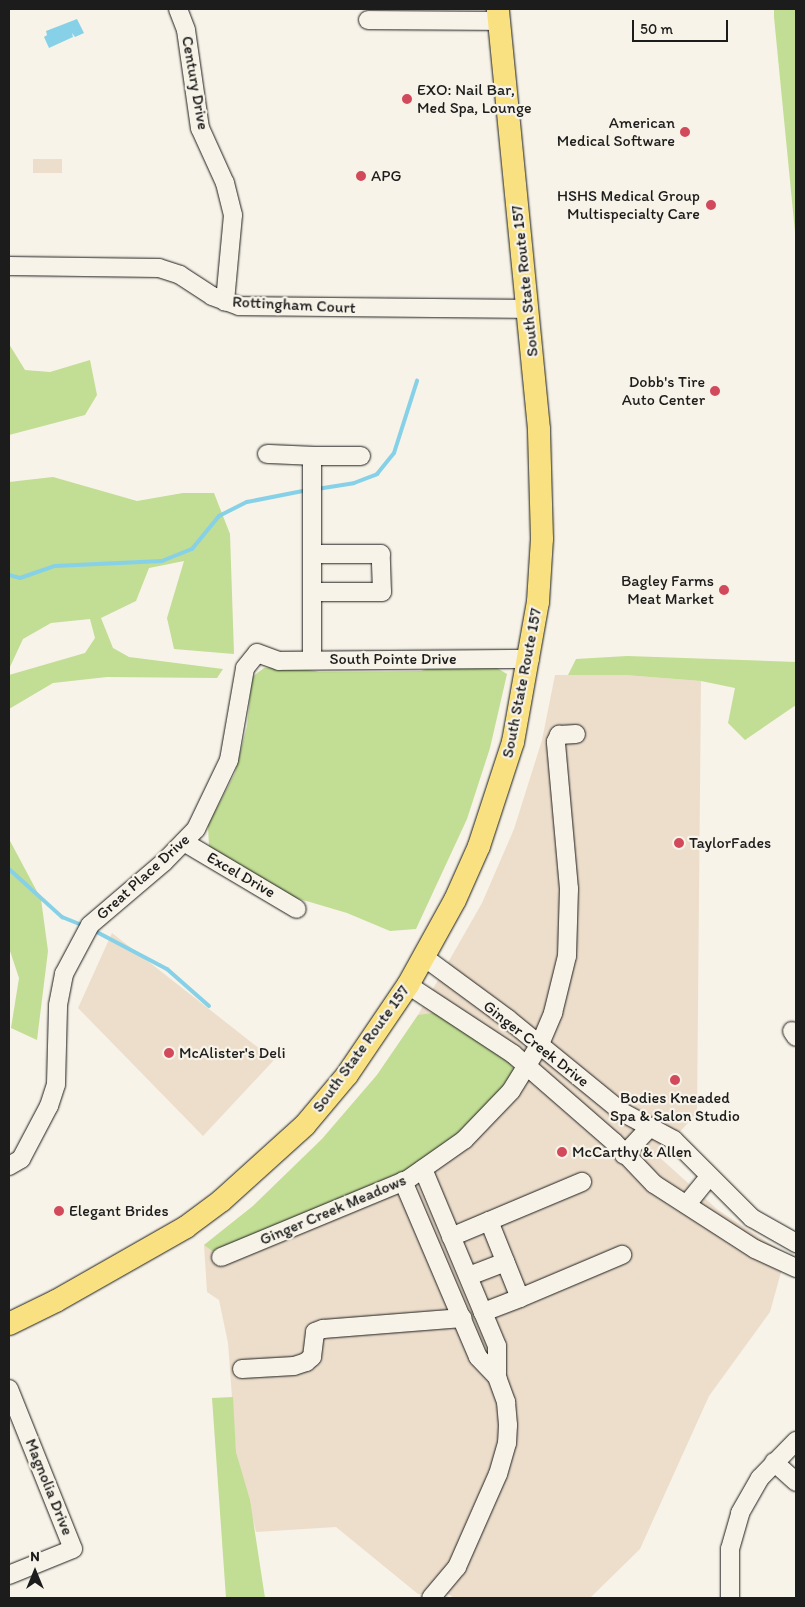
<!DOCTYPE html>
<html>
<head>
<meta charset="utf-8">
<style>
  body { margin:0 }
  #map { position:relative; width:805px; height:1607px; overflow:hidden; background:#f7f3e8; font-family:Itim,sans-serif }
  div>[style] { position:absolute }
  .built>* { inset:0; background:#eddecb; transform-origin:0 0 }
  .green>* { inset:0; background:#c2dd94 }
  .water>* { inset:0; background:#86d1e7 }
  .stream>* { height:4px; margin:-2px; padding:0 2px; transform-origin:2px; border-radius:2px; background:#86d1e7 }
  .roads { filter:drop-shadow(0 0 1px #1c1c1c) drop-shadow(0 0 1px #1c1c1c) }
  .minor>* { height:18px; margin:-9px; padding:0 9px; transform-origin:9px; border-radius:9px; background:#f7f3e8 }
  .major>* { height:22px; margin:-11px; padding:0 11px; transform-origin:11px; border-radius:11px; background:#f9e181 }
  .dots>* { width:14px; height:14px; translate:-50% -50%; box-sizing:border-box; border:2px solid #f7f3e8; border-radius:50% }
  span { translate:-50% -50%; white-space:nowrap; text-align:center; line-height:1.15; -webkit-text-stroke:4.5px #f7f3e8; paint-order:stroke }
  .street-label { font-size:16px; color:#1c1c1c }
  .poi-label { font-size:16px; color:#1c1c1c }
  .left { translate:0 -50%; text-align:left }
  .right { translate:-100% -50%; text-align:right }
  .frame { position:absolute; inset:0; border:10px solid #1c1c1c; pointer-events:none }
  .north { position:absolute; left:10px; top:1547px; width:50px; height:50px; -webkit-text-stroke:4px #f7f3e8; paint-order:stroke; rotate:0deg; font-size:14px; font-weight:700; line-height:20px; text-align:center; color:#1c1c1c }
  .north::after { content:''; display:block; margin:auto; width:18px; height:22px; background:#1c1c1c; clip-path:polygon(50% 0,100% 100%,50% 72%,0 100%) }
  .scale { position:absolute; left:632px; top:20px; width:96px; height:22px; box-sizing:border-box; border:2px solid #1c1c1c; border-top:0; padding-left:6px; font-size:15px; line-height:18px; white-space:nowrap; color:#1c1c1c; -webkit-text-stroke:4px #f7f3e8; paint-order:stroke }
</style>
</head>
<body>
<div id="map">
  <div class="built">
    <i style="left:33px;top:159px;width:29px;height:14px"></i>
    <i style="clip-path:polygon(555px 675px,625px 675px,701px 681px,697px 1113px,658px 1156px,718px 1210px,786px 1254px,770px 1312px,709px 1396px,640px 1549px,590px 1598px,454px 1598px,448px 1594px,418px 1594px,336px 1527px,256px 1532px,236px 1452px,228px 1343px,219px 1300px,207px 1292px,204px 1245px,253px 1206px,322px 1139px,377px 1075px,418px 1015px,482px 903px,514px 829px,542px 740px)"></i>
    <i style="clip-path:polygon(112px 933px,274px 1060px,203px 1136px,78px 1008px)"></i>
  </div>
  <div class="green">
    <i style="clip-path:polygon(774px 9px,796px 9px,796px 242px,774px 17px)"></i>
    <i style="clip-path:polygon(9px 344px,25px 370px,50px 372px,90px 360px,97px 395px,85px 415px,9px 435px)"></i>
    <i style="clip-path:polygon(53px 477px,137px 501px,183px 493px,214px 493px,230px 534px,234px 654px,174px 649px,167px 618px,184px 561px,149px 568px,136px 601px,101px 618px,113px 648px,129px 657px,223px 669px,217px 678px,107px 677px,53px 683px,9px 709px,9px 675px,85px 653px,95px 638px,90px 619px,51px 623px,23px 639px,9px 669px,9px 482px)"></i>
    <i style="clip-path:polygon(627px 656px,796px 662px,796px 705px,745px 740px,728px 723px,735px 688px,701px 681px,625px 675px,568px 675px,576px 659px)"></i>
    <i style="clip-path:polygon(290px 666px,319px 672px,421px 671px,434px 666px,497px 668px,507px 674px,490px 748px,467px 819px,416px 929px,390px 931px,347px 913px,293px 897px,209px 847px,208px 825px,235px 773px,247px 726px,252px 677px,264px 668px)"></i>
    <i style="clip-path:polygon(9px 839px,41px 899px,48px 951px,37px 1040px,11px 1028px,19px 978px,9px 948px)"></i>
    <i style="clip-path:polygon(439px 1012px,507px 1059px,514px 1070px,489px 1106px,464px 1133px,432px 1156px,391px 1179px,214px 1252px,204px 1245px,253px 1206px,322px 1139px,377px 1075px,418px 1015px)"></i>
    <i style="clip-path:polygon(233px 1397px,236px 1452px,250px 1500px,265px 1598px,226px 1598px,212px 1398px)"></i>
  </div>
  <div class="water">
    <i style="clip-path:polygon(77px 19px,84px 33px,75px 37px,72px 33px,73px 37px,49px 48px,44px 37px,47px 35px,46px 31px)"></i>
  </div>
  <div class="stream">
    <i style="left:317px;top:489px;width:37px;rotate:-9deg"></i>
    <i style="left:354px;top:483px;width:25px;rotate:-21deg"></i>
    <i style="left:377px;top:474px;width:27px;rotate:-51deg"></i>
    <i style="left:394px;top:453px;width:76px;rotate:-72.3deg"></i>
    <i style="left:9px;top:575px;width:11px;rotate:15deg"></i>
    <i style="left:20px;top:578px;width:37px;rotate:-19deg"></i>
    <i style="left:55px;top:566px;width:107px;rotate:-2.7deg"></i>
    <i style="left:162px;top:561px;width:32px;rotate:-22deg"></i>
    <i style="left:192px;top:549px;width:43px;rotate:-50.7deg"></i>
    <i style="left:219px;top:516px;width:31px;rotate:-27deg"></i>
    <i style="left:247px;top:502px;width:62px;rotate:-11.1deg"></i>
    <i style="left:9px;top:869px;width:72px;rotate:42.2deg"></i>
    <i style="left:62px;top:917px;width:24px;rotate:22deg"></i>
    <i style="left:93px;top:930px;width:84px;rotate:27.8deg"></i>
    <i style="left:167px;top:969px;width:56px;rotate:41.4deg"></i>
  </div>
  <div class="roads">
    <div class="minor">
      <i style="left:178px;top:9px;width:22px;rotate:69deg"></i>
      <i style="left:186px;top:30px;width:99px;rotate:81.9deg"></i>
      <i style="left:200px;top:128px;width:60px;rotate:65.6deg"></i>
      <i style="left:225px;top:183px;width:33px;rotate:76deg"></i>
      <i style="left:233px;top:215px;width:87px;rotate:95.3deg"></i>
      <i style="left:368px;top:20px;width:131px;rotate:0.4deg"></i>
      <i style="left:9px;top:266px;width:150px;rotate:0.8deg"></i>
      <i style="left:159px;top:268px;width:22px;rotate:18deg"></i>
      <i style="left:180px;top:275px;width:38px;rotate:33deg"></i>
      <i style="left:212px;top:296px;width:29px;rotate:20deg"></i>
      <i style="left:239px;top:306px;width:288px;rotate:0.6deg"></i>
      <i style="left:267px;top:454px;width:45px;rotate:2.5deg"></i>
      <i style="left:312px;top:592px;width:70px"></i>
      <i style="left:382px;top:592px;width:38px;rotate:-92deg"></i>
      <i style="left:381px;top:554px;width:69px;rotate:180deg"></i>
      <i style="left:312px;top:659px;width:203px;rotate:-90deg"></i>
      <i style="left:312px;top:456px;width:49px"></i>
      <i style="left:184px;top:842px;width:131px;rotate:30.7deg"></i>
      <i style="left:424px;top:957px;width:104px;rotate:36.4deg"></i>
      <i style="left:508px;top:1019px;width:147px;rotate:39.2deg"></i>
      <i style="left:622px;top:1112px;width:59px;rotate:28.3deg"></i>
      <i style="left:674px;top:1140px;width:110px;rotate:45deg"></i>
      <i style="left:752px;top:1218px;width:51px;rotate:29.6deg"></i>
      <i style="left:408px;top:985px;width:126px;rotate:33.3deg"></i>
      <i style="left:513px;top:1054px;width:134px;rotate:41.1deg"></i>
      <i style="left:614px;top:1142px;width:58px;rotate:46.4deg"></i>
      <i style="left:654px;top:1184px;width:120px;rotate:32.8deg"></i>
      <i style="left:755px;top:1249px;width:45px;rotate:24.9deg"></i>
      <i style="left:792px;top:1031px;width:7px;rotate:56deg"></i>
      <i style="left:624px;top:1155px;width:37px;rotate:-47deg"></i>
      <i style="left:9px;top:1166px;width:14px;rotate:-30deg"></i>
      <i style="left:21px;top:1159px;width:60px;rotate:-62.2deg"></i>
      <i style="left:49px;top:1106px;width:23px;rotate:-72deg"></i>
      <i style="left:56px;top:1084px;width:79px;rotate:-88.5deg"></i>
      <i style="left:58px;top:1005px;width:32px;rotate:-79deg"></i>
      <i style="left:64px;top:974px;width:55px;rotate:-62deg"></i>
      <i style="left:90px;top:925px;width:97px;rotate:-40.4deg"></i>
      <i style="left:164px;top:862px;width:46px;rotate:-45.9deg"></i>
      <i style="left:196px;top:829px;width:76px;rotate:-64.4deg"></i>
      <i style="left:229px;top:760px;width:93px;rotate:-80.1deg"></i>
      <i style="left:245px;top:668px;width:19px;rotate:-51deg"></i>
      <i style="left:257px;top:653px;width:23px;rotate:20deg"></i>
      <i style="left:279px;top:661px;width:251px;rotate:-0.5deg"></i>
      <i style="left:423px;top:1169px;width:192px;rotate:67.3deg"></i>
      <i style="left:497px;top:1346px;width:31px;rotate:90deg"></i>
      <i style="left:497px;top:1377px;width:27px;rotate:70deg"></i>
      <i style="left:506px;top:1402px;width:23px;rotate:85deg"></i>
      <i style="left:508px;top:1425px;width:18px;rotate:93deg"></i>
      <i style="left:507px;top:1443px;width:32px;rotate:106deg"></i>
      <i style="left:498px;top:1474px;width:102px;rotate:113.8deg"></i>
      <i style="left:457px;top:1567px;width:40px;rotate:130deg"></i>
      <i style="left:403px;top:1181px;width:191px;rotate:66.9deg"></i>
      <i style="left:478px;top:1357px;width:28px;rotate:46deg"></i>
      <i style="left:687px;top:1204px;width:33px;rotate:-51deg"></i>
      <i style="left:489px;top:1221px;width:101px;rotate:-22.8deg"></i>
      <i style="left:451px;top:1237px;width:41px;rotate:-22.8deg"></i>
      <i style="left:489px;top:1221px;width:83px;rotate:68.1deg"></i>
      <i style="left:520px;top:1298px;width:40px;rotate:159deg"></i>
      <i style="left:221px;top:1257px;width:201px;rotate:-22.5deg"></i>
      <i style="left:407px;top:1180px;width:70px;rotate:-35.1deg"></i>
      <i style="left:464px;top:1140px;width:68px;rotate:-46.2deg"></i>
      <i style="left:511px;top:1091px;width:55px;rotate:-58.3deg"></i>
      <i style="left:540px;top:1044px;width:34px;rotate:-67deg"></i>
      <i style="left:553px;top:1013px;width:59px;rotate:-76.2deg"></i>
      <i style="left:567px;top:956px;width:67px;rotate:-88.3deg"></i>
      <i style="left:569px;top:889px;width:148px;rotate:-95.1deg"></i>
      <i style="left:556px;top:742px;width:8px;rotate:-67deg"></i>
      <i style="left:559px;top:735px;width:17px;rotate:-3deg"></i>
      <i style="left:469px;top:1276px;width:39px;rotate:-21deg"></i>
      <i style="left:520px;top:1298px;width:111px;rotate:-22.9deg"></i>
      <i style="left:242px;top:1369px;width:52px;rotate:-3.3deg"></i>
      <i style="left:294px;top:1366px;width:13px;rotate:-18deg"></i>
      <i style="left:306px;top:1362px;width:8px;rotate:-40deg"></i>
      <i style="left:312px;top:1357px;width:25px;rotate:-83deg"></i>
      <i style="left:315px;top:1332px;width:9px;rotate:-21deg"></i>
      <i style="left:323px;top:1329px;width:140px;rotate:-4.5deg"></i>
      <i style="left:9px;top:1389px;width:172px;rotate:68.2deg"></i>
      <i style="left:73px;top:1549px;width:69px;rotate:157.9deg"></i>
      <i style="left:774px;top:1462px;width:30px;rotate:42deg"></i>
      <i style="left:730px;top:1598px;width:49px;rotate:-90deg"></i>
      <i style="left:730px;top:1549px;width:37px;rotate:-74deg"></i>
      <i style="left:740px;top:1513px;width:40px;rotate:-60.3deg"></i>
      <i style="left:760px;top:1478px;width:52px;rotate:-45.8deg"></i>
    </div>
    <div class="major">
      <i style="left:9px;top:1324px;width:52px;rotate:-26.1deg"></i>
      <i style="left:56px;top:1301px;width:150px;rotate:-29.6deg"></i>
      <i style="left:186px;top:1227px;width:44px;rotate:-36.6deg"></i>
      <i style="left:221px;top:1201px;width:113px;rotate:-42.1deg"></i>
      <i style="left:305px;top:1125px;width:65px;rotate:-50deg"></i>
      <i style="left:347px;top:1075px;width:109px;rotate:-55.9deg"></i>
      <i style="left:408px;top:985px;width:97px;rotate:-61.1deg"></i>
      <i style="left:455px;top:900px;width:59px;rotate:-66deg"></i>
      <i style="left:479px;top:846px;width:109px;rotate:-71.9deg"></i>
      <i style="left:513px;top:742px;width:142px;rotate:-79.9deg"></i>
      <i style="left:538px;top:602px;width:63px;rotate:-86.4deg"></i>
      <i style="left:542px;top:539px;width:110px;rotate:-91.6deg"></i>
      <i style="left:539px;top:429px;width:422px;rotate:-95.6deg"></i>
    </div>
  </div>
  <div class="dots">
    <i style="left:407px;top:99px;background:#d1495b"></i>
    <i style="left:685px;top:132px;background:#d1495b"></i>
    <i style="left:361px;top:176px;background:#d1495b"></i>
    <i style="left:711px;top:205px;background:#d1495b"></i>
    <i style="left:715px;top:391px;background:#d1495b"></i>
    <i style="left:724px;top:590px;background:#d1495b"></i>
    <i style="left:679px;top:843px;background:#d1495b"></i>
    <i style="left:169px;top:1053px;background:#d1495b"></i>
    <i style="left:675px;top:1080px;background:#d1495b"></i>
    <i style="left:562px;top:1152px;background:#d1495b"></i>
    <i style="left:59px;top:1211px;background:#d1495b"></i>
  </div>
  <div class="street-label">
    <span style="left:195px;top:83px;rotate:80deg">Century Drive</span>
    <span style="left:525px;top:281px;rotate:-96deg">South State Route 157</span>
    <span style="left:294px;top:305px;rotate:3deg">Rottingham Court</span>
    <span style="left:393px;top:659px">South Pointe Drive</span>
    <span style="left:522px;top:683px;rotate:-79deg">South State Route 157</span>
    <span style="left:241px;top:875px;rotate:30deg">Excel Drive</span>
    <span style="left:143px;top:877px;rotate:-42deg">Great Place Drive</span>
    <span style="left:536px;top:1044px;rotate:38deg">Ginger Creek Drive</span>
    <span style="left:361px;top:1049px;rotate:-54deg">South State Route 157</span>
    <span style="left:333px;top:1210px;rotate:-23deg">Ginger Creek Meadows</span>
    <span style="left:49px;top:1487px;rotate:68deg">Magnolia Drive</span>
  </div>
  <div class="poi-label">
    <span class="left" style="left:417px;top:99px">EXO: Nail Bar,<br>Med Spa, Lounge</span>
    <span class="right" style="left:675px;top:132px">American<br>Medical Software</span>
    <span class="left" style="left:371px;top:176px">APG</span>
    <span class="right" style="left:700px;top:205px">HSHS Medical Group<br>Multispecialty Care</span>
    <span class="right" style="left:705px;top:391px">Dobb's Tire<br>Auto Center</span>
    <span class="right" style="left:714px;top:590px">Bagley Farms<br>Meat Market</span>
    <span class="left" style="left:689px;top:843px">TaylorFades</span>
    <span class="left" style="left:179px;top:1053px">McAlister's Deli</span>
    <span style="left:675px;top:1107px">Bodies Kneaded<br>Spa &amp; Salon Studio</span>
    <span class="left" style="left:572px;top:1152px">McCarthy &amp; Allen</span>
    <span class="left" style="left:69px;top:1211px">Elegant Brides</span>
  </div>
  <div class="frame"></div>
  <div class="north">N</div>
  <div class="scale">50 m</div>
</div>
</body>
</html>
